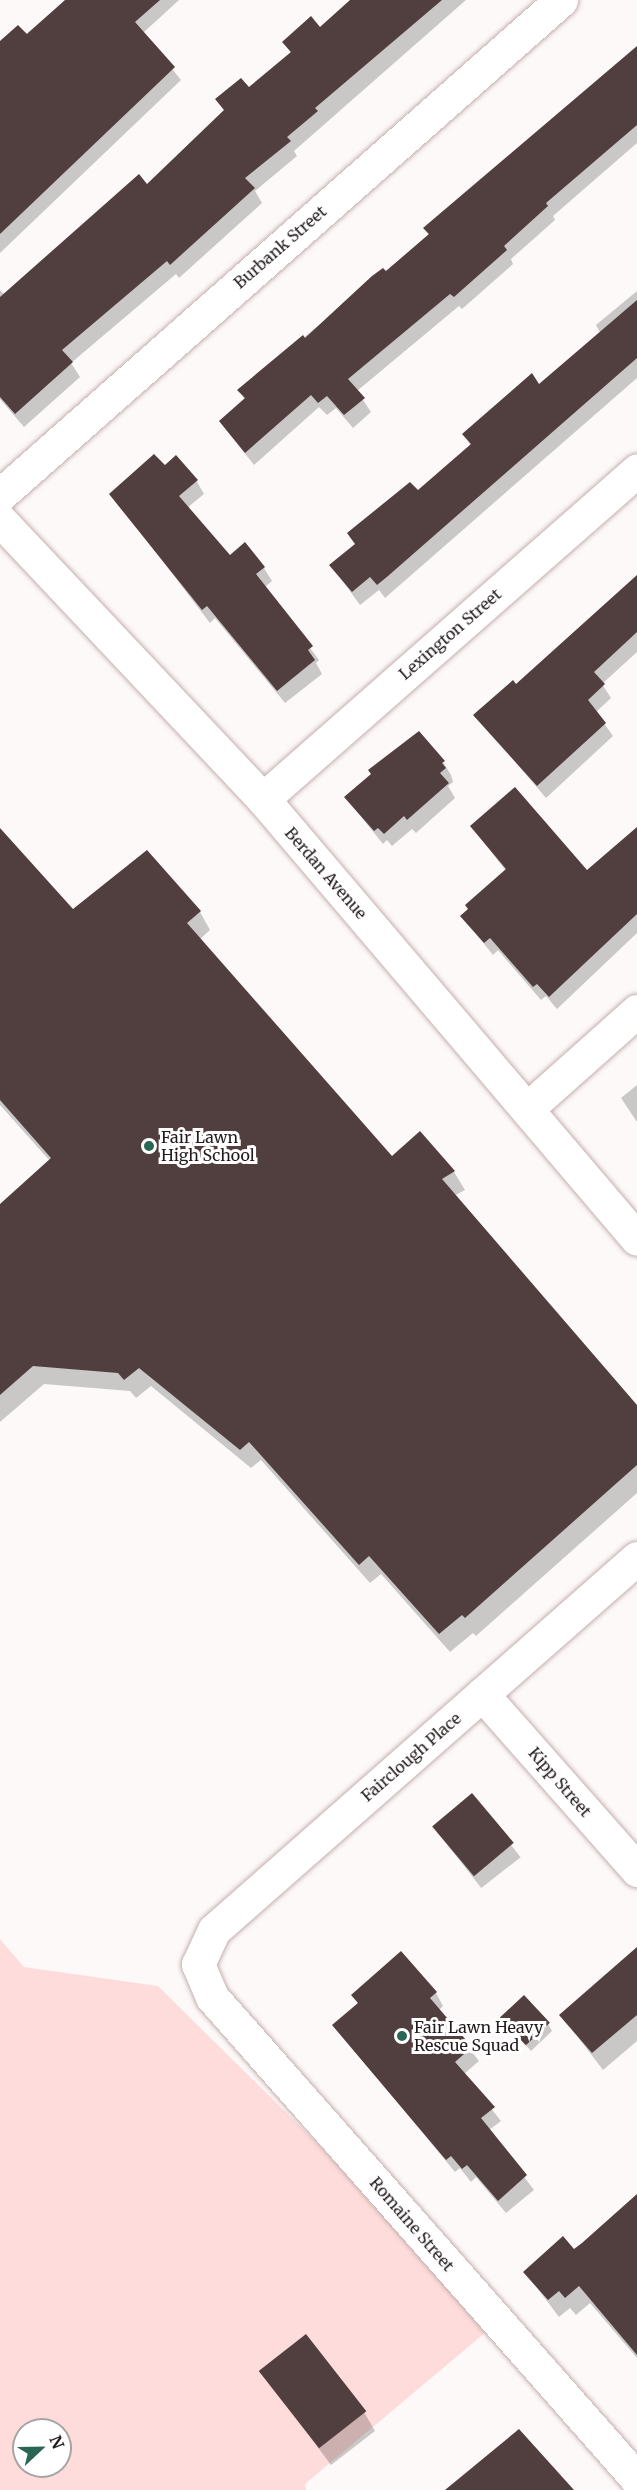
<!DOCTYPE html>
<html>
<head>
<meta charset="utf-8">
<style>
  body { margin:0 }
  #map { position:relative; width:637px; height:2490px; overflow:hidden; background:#fdf9f9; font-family:Merriweather,serif }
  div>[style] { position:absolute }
  .green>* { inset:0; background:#ffdcdc }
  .shadow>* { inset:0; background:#0003; transform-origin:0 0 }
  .building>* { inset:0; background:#513f3f; transform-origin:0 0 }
  .roads { filter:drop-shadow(0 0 2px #c4afae) drop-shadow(0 0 2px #c4afae) }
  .minor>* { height:33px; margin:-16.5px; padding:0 16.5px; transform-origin:16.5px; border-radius:16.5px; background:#fff }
  .dots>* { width:16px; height:16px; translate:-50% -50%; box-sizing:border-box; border:3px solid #fff; border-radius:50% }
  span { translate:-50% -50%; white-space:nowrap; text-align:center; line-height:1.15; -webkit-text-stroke:6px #fff; paint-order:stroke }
  .street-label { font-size:16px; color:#231b1b }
  .poi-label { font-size:16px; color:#231b1b }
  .left { translate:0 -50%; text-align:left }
  .north { position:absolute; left:12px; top:2418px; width:60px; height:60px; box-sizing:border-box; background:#fff; border:2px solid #a7a4a4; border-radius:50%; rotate:68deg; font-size:16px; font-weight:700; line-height:24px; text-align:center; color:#231b1b }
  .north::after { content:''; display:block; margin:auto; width:21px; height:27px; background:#296754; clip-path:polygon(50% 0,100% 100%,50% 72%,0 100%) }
</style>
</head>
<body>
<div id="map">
  <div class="green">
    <i style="clip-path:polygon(evenodd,0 1939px,24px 1967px,158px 1986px,498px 2322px,305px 2484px,306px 2490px,0 2490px,0 1939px,24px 2430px,60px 2430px,60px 2466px,24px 2466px,24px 2430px)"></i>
  </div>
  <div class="shadow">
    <i style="clip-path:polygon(66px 0,179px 0,143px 33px,181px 80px,0 253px,0 56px)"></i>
    <i style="clip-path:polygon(353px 0,466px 0,294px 151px,297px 156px,255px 191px,262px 203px,179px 278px,176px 274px,71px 363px,80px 377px,24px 427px,0 399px,0 290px,5px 295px,147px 186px,225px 112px,217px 99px,248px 90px,291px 54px,284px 42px,320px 29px)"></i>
    <i style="clip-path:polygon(637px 48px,637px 143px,553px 216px,555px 220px,511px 259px,513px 264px,462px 309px,459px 306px,357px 391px,371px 412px,353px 428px,336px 408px,327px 415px,319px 407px,254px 465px,220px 422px,245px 400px,239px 390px,429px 236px,425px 229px)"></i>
    <i style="clip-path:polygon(637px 291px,637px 378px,385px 598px,379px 590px,360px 605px,331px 565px,356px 545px,349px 534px,418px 492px,471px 446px,464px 435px,538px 386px,601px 334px,596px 325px)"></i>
    <i style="clip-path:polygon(165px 468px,196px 480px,204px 494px,187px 508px,230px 557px,264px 568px,272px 581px,265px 587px,319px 660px,316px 663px,322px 674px,285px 703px,215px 618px,210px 623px,111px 494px)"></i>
    <i style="clip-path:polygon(637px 579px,637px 652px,602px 684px,611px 698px,596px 712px,613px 736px,546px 798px,475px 715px,516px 686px)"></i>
    <i style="clip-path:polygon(443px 762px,451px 775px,453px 782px,448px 786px,455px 798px,416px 833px,412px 829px,392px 846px,387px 840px,383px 844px,346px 798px)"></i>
    <i style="clip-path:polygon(472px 827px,587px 872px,637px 842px,637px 933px,557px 1009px,546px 996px,541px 1000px,498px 950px,493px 955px,462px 916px,506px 871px)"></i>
    <i style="clip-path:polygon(0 830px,73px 911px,200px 912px,210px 930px,199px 940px,392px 1158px,419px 1133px,454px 1172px,465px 1190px,454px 1196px,637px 1407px,637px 1493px,476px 1636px,473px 1633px,450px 1652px,381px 1574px,370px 1583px,261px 1460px,251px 1468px,151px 1386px,136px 1398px,130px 1391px,44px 1384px,0 1422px,0 1206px,50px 1161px,0 1105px)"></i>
    <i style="clip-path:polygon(637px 1085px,637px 1122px,621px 1098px)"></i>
    <i style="left:472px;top:1795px;width:79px;height:50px;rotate:52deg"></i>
    <i style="clip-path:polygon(637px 1966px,637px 2041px,603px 2070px,561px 2015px)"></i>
    <i style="clip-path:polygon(436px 1993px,443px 2006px,439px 2010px,479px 2061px,464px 2074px,501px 2121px,489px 2130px,534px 2190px,506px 2213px,476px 2177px,471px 2182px,460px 2168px,455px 2172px,334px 2026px,358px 2004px,353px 1995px)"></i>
    <i style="clip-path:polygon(502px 2018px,548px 2024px,552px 2031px,531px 2051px)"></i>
    <i style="clip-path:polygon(637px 2196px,637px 2358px,590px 2303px,576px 2315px,570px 2308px,559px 2317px,525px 2272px,573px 2251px)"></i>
    <i style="clip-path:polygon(261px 2371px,364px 2412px,375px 2431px,331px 2465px)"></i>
  </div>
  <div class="building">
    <i style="clip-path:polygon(65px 0,160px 0,135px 22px,175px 67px,0 234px,0 41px,18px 25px,27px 34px)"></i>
    <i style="clip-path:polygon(350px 0,442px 0,315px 108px,318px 111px,287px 137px,291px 141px,245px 178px,255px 188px,170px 265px,167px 261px,62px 350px,73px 362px,15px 414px,0 397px,0 297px,139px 174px,147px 184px,224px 110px,215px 99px,241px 78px,249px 87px,291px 52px,282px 42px,311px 16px,320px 27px)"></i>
    <i style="clip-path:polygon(637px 46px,637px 125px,546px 203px,548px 206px,504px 246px,507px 250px,454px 297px,450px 294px,348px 379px,365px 398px,344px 415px,327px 396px,318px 403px,311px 395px,245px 453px,219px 421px,245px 398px,237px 390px,303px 335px,305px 338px,372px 276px,383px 268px,386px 271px,429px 234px,423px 228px)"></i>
    <i style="clip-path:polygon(637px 300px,637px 358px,388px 576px,377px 585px,370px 577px,352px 592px,329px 565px,355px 544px,347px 533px,410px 482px,418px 490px,471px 444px,462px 434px,532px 373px,539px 384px)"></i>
    <i style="clip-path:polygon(154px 454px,165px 465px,176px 455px,198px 480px,179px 496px,230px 555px,245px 542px,265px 567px,256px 574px,313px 646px,308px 650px,315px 660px,277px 691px,207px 606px,202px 610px,109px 494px)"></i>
    <i style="clip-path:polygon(637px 575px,637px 632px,594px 672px,605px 684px,588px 700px,606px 723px,537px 786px,473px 715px,513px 680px,516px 684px)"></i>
    <i style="clip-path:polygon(419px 731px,445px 761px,442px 763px,446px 768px,440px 773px,449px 783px,407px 820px,404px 816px,384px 834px,378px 828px,374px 831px,344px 797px,371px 774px,368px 770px)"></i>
    <i style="clip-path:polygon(515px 787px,587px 870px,637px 827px,637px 914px,549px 997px,537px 984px,533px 987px,490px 938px,484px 943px,460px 916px,468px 909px,465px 905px,506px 869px,470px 826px)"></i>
    <i style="clip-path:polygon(0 828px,73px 909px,147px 850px,201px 911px,187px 923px,392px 1156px,420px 1131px,455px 1171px,442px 1179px,637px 1405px,637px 1465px,465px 1618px,462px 1615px,439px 1634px,369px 1556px,359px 1565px,249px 1442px,240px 1450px,139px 1368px,124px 1380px,118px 1373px,33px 1366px,0 1395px,0 1204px,51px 1158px,0 1100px)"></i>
    <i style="left:472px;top:1793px;width:65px;height:52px;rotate:50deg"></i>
    <i style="clip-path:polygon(637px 1947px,637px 2015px,592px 2053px,559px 2015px)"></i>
    <i style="clip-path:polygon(401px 1951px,437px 1992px,430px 1998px,472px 2047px,455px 2062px,495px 2107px,481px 2118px,527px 2175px,498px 2201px,467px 2165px,462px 2169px,451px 2156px,446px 2160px,332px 2025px,358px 2003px,351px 1995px)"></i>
    <i style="left:524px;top:1995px;width:38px;height:33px;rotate:47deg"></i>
    <i style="clip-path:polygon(637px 2194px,637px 2355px,579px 2286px,565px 2298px,559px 2291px,548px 2300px,523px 2272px,563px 2236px,574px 2249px,582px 2243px)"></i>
    <i style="left:306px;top:2334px;width:98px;height:60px;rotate:52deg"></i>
    <i style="clip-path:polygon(519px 2429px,574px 2490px,445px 2490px)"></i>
  </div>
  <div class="roads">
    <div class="minor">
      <i style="left:0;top:495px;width:748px;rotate:-41.42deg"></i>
      <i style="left:0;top:520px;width:383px;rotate:46.7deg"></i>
      <i style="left:263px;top:799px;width:577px;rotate:49.64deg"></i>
      <i style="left:263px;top:799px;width:498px;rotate:-41.3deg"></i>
      <i style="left:528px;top:1108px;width:146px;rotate:-41.7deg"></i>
      <i style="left:637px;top:1558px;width:563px;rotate:138.67deg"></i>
      <i style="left:214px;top:1930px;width:38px;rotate:115deg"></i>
      <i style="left:198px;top:1964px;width:36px;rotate:67deg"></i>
      <i style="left:212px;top:1997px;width:643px;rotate:48.6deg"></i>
      <i style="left:482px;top:1694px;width:235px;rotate:48.6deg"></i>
    </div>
  </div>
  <div class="dots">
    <i style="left:149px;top:1146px;background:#296754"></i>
    <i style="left:402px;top:2036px;background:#296754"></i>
  </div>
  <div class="street-label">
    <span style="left:280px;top:247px;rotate:-41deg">Burbank Street</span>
    <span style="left:450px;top:634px;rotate:-41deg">Lexington Street</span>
    <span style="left:326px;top:873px;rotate:49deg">Berdan Avenue</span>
    <span style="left:411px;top:1757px;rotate:-41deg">Fairclough Place</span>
    <span style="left:560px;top:1782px;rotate:49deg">Kipp Street</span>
    <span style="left:412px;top:2224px;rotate:49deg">Romaine Street</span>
  </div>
  <div class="poi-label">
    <span class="left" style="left:161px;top:1146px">Fair Lawn<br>High School</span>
    <span class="left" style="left:414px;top:2036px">Fair Lawn Heavy<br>Rescue Squad</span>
  </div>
  <div class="north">N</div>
</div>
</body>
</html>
